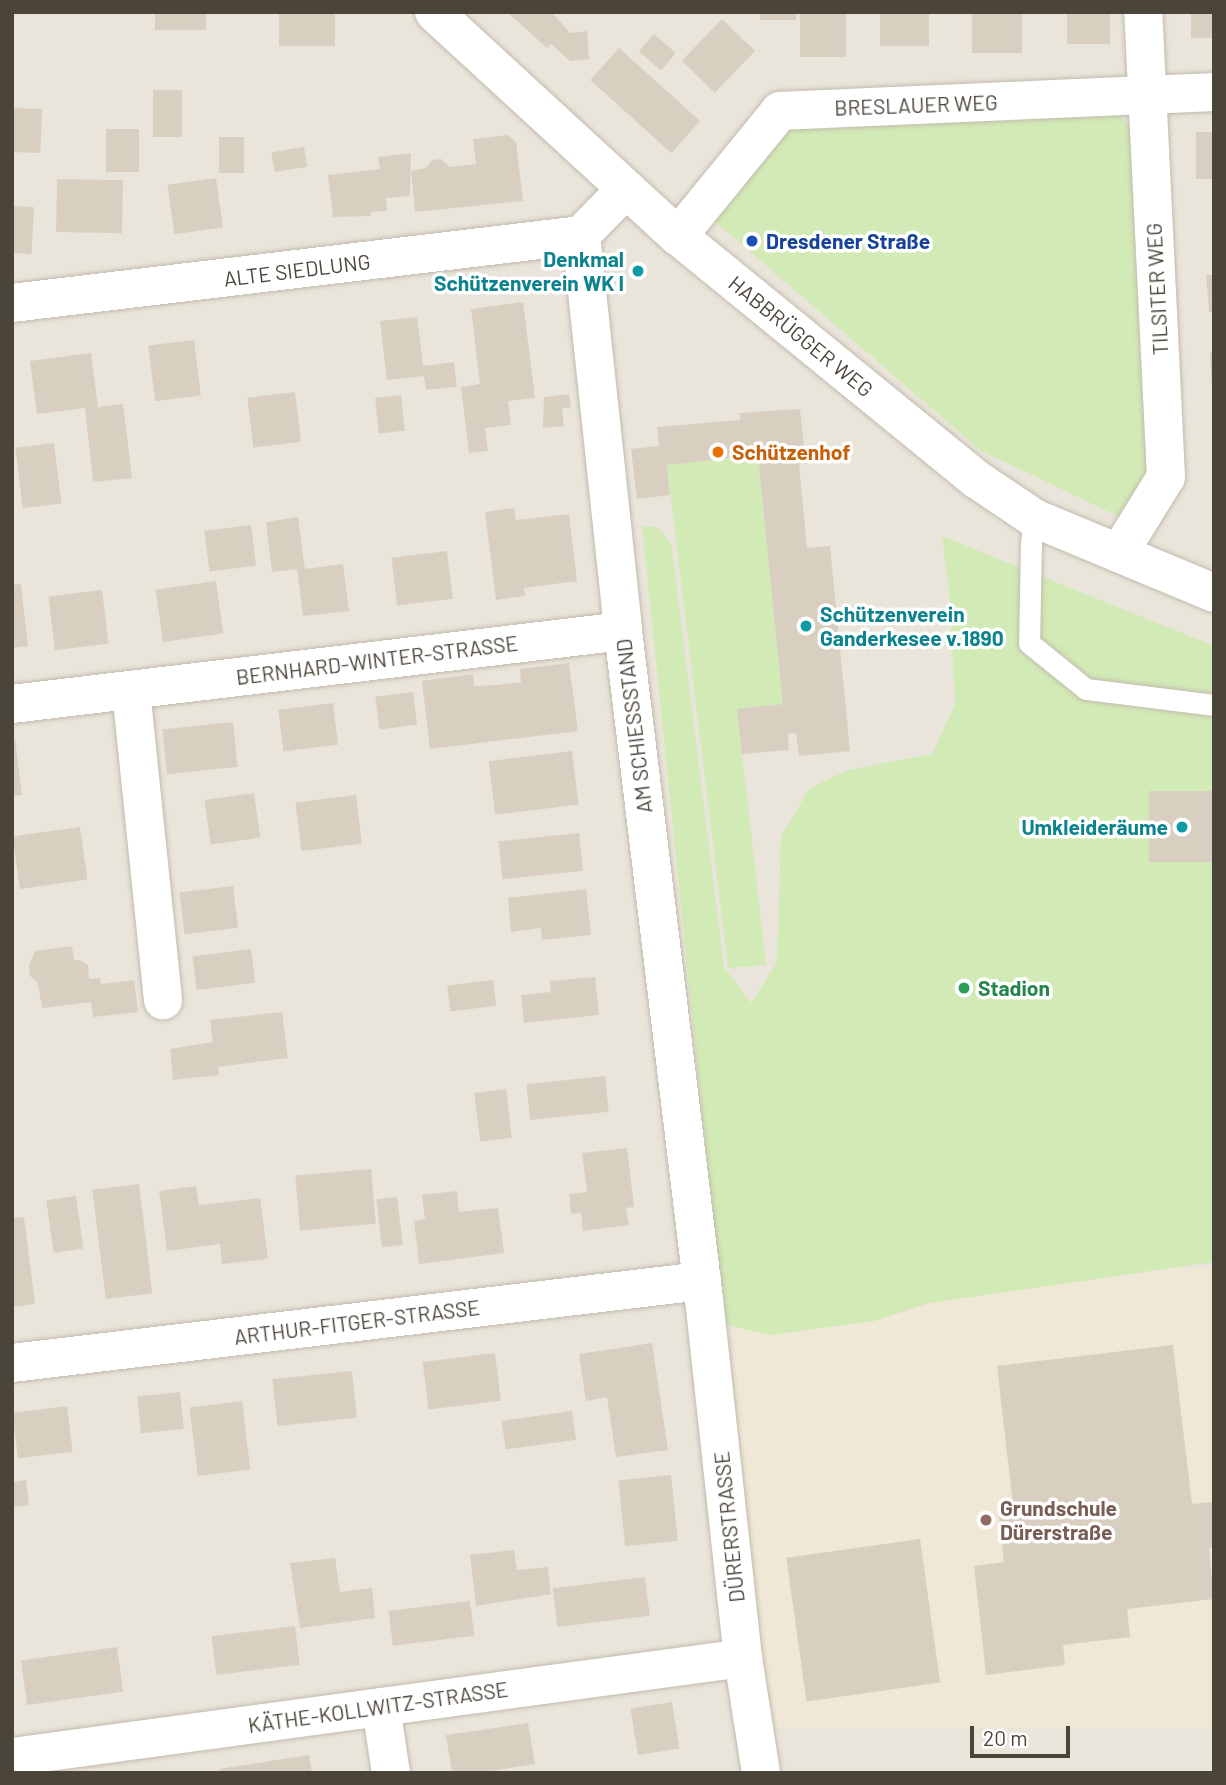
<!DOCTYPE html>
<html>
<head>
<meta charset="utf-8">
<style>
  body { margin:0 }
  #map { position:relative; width:1226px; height:1785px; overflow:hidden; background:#f6f3ec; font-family:Barlow,sans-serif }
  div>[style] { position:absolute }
  .residential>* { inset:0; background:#eae5da; transform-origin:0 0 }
  .education>* { inset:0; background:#efe8d6; transform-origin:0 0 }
  .green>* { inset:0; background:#d2eab5 }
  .building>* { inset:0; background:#d8cfc1; transform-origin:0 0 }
  .roads { filter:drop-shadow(0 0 2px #c2bbae) drop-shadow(0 0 2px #c2bbae) }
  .service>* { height:21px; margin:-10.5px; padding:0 10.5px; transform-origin:10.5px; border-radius:10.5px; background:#fff }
  .minor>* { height:38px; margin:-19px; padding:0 19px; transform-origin:19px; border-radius:19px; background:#fff }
  .tertiary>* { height:38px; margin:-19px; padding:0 19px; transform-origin:19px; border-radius:19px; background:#fff }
  .dots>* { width:19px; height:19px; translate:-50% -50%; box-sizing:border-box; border:4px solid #fff; border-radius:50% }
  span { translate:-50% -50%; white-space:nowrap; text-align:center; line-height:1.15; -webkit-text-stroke:7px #fff; paint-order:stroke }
  .street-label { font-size:21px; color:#4b4439 }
  .transit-label { font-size:21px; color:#164399; font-weight:700 }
  .left { translate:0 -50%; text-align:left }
  .culture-label { font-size:21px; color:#0d838f; font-weight:700 }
  .right { translate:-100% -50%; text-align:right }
  .food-label { font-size:21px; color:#c56008; font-weight:700 }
  .leisure-label { font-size:21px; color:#27864d; font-weight:700 }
  .education-label { font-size:21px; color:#785e54; font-weight:700 }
  .frame { position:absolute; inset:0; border:14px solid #4b4439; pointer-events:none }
  .scale { position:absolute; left:970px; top:1726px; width:100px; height:32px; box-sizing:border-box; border:4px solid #4b4439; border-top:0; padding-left:9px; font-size:21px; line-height:24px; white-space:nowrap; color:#4b4439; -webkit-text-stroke:5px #fff; paint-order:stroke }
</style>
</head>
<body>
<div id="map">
  <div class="residential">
    <i style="left:12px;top:12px;width:1202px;height:1761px"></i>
  </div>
  <div class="education">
    <i style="left:1214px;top:1268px;width:460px;height:481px;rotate:90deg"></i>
  </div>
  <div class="green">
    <i style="clip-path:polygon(1116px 112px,1132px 130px,1159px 473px,1128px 521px,980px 450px,711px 218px,788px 128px)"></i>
    <i style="clip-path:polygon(758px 455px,783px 704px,737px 709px,766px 965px,728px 968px,667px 465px)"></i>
    <i style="clip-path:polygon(642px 526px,657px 527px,671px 543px,724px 967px,751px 1003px,777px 962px,781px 836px,810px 788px,848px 770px,932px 754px,955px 705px,950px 599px,942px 536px,1214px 646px,1214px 1262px,929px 1303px,874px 1321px,770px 1335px,724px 1324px)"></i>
  </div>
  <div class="building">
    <i style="left:155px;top:12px;width:51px;height:18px"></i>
    <i style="left:279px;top:12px;width:56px;height:34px"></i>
    <i style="clip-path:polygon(507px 12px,552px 12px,570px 33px,587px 31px,589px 59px,570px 61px,551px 44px,547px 48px)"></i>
    <i style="left:760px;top:12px;width:36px;height:8px"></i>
    <i style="left:800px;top:12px;width:46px;height:45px"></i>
    <i style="left:880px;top:12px;width:49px;height:34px"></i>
    <i style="left:972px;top:12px;width:50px;height:41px"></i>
    <i style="left:1067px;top:12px;width:43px;height:32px"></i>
    <i style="left:1191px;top:12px;width:23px;height:26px"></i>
    <i style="left:722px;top:19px;width:46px;height:58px;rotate:44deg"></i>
    <i style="left:654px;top:34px;width:29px;height:23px;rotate:41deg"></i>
    <i style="left:619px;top:48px;width:109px;height:43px;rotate:42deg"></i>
    <i style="left:153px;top:90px;width:29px;height:47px"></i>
    <i style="left:12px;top:108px;width:30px;height:44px;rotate:2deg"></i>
    <i style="left:106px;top:129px;width:33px;height:43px"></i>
    <i style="left:1214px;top:132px;width:47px;height:18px;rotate:90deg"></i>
    <i style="clip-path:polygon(507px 135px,516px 142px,523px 201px,415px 212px,411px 171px,426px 168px,432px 160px,441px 159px,450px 167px,476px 164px,473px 139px)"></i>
    <i style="left:219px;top:137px;width:25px;height:36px"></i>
    <i style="left:304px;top:147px;width:20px;height:33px;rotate:81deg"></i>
    <i style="clip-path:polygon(411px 153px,410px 196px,386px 198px,387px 211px,371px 212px,371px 216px,333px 217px,328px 175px,380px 169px,378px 157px)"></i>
    <i style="left:216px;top:178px;width:50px;height:49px;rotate:82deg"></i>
    <i style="left:57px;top:179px;width:66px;height:53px;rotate:1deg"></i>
    <i style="left:12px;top:206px;width:22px;height:47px;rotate:3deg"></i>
    <i style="clip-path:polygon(1206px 275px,1214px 275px,1214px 312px,1209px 312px)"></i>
    <i style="clip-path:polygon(523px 302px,535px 398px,508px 401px,511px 425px,485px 428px,488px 451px,469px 453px,461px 387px,480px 384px,471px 309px)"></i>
    <i style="clip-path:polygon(417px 317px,423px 366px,454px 362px,457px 387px,426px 390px,424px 376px,387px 380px,380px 321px)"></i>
    <i style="left:194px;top:340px;width:56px;height:46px;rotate:83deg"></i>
    <i style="clip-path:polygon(91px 353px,98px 407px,123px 404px,132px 478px,93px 482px,85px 408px,37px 414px,30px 361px)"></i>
    <i style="clip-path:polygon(1210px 353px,1214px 353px,1214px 388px,1212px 388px)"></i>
    <i style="left:295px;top:392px;width:50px;height:48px;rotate:83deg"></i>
    <i style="clip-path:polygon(569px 394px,571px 408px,562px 408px,564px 426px,543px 428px,544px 397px)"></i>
    <i style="left:401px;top:395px;width:36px;height:26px;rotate:84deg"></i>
    <i style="clip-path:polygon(800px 409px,806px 464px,799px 464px,807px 548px,830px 546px,850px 751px,799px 756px,796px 733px,788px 734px,789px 750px,742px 754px,737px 709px,783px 704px,758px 455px,667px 465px,670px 495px,637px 499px,631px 449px,659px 446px,657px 427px,741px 420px,739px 413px)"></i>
    <i style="left:54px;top:443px;width:61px;height:39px;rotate:83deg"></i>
    <i style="clip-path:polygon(514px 508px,516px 520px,569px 514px,577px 581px,524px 588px,525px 596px,496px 600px,485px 512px)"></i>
    <i style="clip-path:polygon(298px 517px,305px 569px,343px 564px,349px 611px,303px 616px,297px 569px,272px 572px,266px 522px)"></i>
    <i style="left:251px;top:525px;width:41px;height:47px;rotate:83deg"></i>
    <i style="left:447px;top:551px;width:48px;height:56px;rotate:83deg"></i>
    <i style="left:216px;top:581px;width:53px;height:61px;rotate:82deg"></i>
    <i style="clip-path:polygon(21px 584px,28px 646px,12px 648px,12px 585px)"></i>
    <i style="left:102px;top:590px;width:54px;height:54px;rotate:83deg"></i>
    <i style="clip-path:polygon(569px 663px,578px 731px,430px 749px,422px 681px,473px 674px,474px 686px,496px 685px,521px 682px,520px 669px)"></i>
    <i style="left:413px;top:692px;width:33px;height:38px;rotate:83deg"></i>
    <i style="left:333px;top:703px;width:42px;height:55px;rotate:83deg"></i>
    <i style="left:233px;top:722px;width:45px;height:71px;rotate:84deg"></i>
    <i style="clip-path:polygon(15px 738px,22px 795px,12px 796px,12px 739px)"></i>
    <i style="left:572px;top:751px;width:54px;height:84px;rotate:83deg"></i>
    <i style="left:1214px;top:791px;width:71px;height:65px;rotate:90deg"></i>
    <i style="left:254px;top:793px;width:45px;height:50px;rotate:82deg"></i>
    <i style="left:356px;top:795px;width:49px;height:61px;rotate:83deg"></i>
    <i style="left:80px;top:827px;width:53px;height:68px;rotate:82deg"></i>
    <i style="left:579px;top:833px;width:38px;height:81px;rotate:84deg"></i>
    <i style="left:233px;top:886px;width:42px;height:54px;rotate:83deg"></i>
    <i style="clip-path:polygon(586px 889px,591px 935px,542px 940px,541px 928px,511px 932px,508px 898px)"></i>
    <i style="clip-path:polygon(72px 946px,74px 960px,80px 960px,88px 965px,89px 979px,100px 978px,101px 984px,134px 980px,138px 1012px,93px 1017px,91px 1002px,42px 1008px,38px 983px,30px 976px,29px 965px,35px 951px)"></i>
    <i style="left:251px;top:949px;width:34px;height:59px;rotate:83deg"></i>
    <i style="clip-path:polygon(595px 977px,599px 1015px,524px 1023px,521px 995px,551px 992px,550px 981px)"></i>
    <i style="left:493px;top:980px;width:26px;height:46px;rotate:83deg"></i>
    <i style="clip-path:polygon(282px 1012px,288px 1058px,218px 1067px,219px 1075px,173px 1080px,170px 1049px,213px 1042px,210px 1020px)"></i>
    <i style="left:605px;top:1076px;width:36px;height:79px;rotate:84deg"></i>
    <i style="left:506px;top:1089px;width:49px;height:32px;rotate:83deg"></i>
    <i style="clip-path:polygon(627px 1148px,634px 1207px,626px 1208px,629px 1225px,583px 1231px,581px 1213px,571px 1214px,569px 1194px,587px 1192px,582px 1153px)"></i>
    <i style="left:371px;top:1169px;width:55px;height:76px;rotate:85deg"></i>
    <i style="left:139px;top:1184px;width:110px;height:47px;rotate:83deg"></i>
    <i style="clip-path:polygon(196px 1186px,199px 1205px,260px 1198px,268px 1259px,222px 1264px,220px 1244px,167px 1251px,159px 1191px)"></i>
    <i style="clip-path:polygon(457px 1191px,459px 1212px,498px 1208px,504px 1253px,419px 1264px,414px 1221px,425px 1219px,422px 1195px)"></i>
    <i style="left:76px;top:1196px;width:53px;height:30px;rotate:82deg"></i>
    <i style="left:397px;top:1197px;width:48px;height:21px;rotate:83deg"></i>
    <i style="clip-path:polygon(24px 1217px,35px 1304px,12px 1307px,12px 1218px)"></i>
    <i style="clip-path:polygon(652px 1343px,668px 1450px,616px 1457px,607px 1397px,586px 1401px,579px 1354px)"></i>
    <i style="clip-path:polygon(1173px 1345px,1192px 1504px,1214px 1502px,1214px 1547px,1209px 1548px,1214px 1599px,1127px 1609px,1130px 1637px,1063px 1645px,1065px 1665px,986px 1675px,974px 1566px,1004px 1562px,999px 1516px,1014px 1514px,997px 1366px)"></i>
    <i style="left:495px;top:1353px;width:48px;height:73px;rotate:83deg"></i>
    <i style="left:352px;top:1371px;width:47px;height:80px;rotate:84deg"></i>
    <i style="left:180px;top:1392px;width:37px;height:43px;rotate:84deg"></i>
    <i style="left:242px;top:1401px;width:69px;height:53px;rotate:83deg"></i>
    <i style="left:67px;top:1406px;width:46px;height:55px;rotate:83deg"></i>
    <i style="left:572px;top:1411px;width:29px;height:71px;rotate:82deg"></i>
    <i style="left:671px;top:1475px;width:66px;height:53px;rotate:84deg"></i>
    <i style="clip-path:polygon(26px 1480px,29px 1505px,12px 1507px,12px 1482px)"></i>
    <i style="left:920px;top:1539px;width:145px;height:135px;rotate:82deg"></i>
    <i style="clip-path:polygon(514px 1550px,517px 1570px,548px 1567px,551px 1594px,476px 1606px,470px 1555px)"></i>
    <i style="clip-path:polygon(335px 1558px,340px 1592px,372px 1588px,375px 1618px,300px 1628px,290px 1563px)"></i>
    <i style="left:645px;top:1577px;width:39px;height:93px;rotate:83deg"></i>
    <i style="left:470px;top:1601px;width:35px;height:82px;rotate:83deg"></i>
    <i style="left:295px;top:1626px;width:39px;height:84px;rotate:83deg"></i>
    <i style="left:117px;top:1647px;width:45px;height:97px;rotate:82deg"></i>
    <i style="left:672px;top:1702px;width:47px;height:42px;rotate:81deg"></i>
    <i style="clip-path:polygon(528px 1723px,535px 1764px,478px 1773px,452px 1773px,446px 1735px)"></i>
    <i style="clip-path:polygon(309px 1755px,312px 1773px,219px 1773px,219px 1769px)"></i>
  </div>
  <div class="roads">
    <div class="service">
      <i style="left:1034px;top:518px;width:25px;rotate:97deg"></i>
      <i style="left:1031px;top:543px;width:100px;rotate:91.1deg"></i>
      <i style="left:1029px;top:643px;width:73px;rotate:38.9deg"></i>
      <i style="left:1086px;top:689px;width:129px;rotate:7.1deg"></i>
    </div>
    <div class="minor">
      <i style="left:581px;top:235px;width:398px;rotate:83.9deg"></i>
      <i style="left:623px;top:631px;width:673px;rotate:83.09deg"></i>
      <i style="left:704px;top:1299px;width:361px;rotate:83.8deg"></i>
      <i style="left:743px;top:1658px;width:116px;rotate:81.1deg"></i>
      <i style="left:581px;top:235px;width:64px;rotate:-45.6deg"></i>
      <i style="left:678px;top:236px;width:161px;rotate:-50.8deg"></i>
      <i style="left:780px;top:111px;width:434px;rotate:-2.5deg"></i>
      <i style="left:12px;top:303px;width:573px;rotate:-6.81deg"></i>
      <i style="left:1119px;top:553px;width:89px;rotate:-58.3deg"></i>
      <i style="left:1166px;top:477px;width:466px;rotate:-92.8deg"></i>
      <i style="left:131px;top:690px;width:312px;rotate:84.1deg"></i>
      <i style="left:12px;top:704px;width:615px;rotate:-6.81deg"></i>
      <i style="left:12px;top:1363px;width:695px;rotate:-6.78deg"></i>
      <i style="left:381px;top:1707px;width:67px;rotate:81.4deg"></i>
      <i style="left:12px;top:1757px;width:738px;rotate:-7.71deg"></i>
    </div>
    <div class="tertiary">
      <i style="left:434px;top:12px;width:331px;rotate:42.6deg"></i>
      <i style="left:678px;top:236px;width:385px;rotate:39.2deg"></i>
      <i style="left:976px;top:479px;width:70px;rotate:33.9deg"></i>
      <i style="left:1034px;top:518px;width:195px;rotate:22.6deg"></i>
    </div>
  </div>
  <div class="dots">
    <i style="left:752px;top:241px;background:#1a4fb4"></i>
    <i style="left:638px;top:271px;background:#0f9aa8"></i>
    <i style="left:718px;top:452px;background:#e8710a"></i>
    <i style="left:806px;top:626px;background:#0f9aa8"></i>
    <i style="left:1182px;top:827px;background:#0f9aa8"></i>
    <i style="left:964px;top:988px;background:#2e9e5b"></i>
    <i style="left:986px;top:1520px;background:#8d6e63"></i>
  </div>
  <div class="street-label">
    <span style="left:916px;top:105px;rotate:-2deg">BRESLAUER WEG</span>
    <span style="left:297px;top:270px;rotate:-7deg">ALTE SIEDLUNG</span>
    <span style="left:1157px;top:289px;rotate:-93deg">TILSITER WEG</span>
    <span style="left:801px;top:336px;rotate:39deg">HABBRÜGGER WEG</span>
    <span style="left:377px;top:660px;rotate:-7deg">BERNHARD-WINTER-STRASSE</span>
    <span style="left:634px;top:726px;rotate:-97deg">AM SCHIESSSTAND</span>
    <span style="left:357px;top:1322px;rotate:-7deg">ARTHUR-FITGER-STRASSE</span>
    <span style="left:729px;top:1527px;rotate:-96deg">DÜRERSTRASSE</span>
    <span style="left:378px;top:1707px;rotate:-8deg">KÄTHE-KOLLWITZ-STRASSE</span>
  </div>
  <div class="transit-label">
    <span class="left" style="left:766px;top:241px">Dresdener Straße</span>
  </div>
  <div class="culture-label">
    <span class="right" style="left:624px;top:271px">Denkmal<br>Schützenverein WK I</span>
    <span class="left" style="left:820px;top:626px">Schützenverein<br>Ganderkesee v.1890</span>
    <span class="right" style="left:1168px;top:827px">Umkleideräume</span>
  </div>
  <div class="food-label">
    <span class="left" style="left:732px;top:452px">Schützenhof</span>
  </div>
  <div class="leisure-label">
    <span class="left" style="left:978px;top:988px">Stadion</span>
  </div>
  <div class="education-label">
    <span class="left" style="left:1000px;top:1520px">Grundschule<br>Dürerstraße</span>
  </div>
  <div class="frame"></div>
  <div class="scale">20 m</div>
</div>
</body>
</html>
